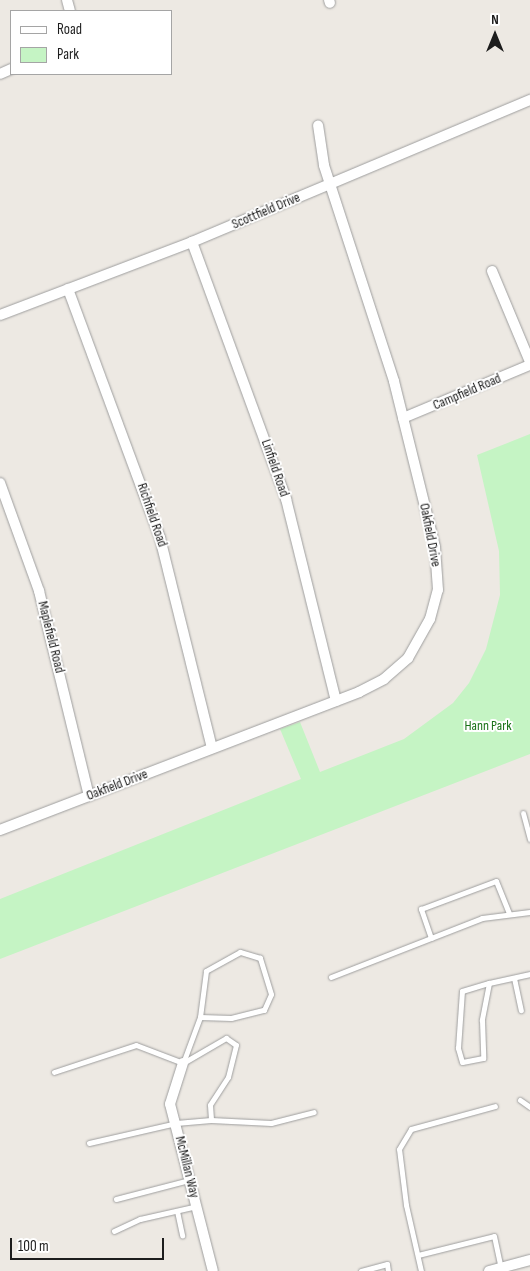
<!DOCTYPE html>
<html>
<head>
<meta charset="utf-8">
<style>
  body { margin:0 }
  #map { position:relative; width:530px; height:1271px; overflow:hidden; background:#ede9e3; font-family:"Sofia Sans Condensed",sans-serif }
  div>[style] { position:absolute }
  .park>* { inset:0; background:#c5f4c4 }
  .roads { filter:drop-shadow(0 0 1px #9e9e9e) drop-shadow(0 0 1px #9e9e9e) }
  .lane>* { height:5px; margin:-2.5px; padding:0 2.5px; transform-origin:2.5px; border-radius:2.5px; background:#fff }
  .street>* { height:10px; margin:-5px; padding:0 5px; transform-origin:5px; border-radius:5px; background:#fff }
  span { translate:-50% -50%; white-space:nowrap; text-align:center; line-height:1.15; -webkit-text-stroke:4px #fff; paint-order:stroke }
  .street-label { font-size:14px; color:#1d1d1d }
  .park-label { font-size:14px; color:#177015 }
  .legend { position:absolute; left:10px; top:10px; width:162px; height:65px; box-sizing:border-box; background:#fff; border:1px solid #a5a5a5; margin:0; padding:6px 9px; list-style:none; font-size:15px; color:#1d1d1d }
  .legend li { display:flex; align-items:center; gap:10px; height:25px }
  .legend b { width:25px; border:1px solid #a5a5a5 }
  .north { position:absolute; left:470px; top:10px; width:50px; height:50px; -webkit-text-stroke:4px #fff; paint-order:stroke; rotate:0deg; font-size:14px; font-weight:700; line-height:20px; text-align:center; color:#1d1d1d }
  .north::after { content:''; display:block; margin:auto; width:18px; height:22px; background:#1d1d1d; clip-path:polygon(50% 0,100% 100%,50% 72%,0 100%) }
  .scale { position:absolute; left:10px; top:1238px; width:154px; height:22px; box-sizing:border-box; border:2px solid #1d1d1d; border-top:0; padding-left:6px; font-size:15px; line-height:18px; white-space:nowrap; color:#1d1d1d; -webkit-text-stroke:4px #fff; paint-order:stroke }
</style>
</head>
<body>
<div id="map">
  <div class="park">
    <i style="clip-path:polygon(530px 434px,530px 754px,0 959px,0 899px,301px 779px,280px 729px,300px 722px,320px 772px,404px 739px,453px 703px,469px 683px,486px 649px,500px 595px,499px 551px,477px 455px)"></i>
  </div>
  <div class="roads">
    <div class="lane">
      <i style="left:523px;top:813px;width:27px;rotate:75deg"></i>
      <i style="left:431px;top:938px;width:31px;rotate:-109deg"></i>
      <i style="left:421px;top:909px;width:80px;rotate:-20.5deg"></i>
      <i style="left:496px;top:881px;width:35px;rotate:68deg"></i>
      <i style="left:331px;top:977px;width:162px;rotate:-21.3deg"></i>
      <i style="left:482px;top:918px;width:48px;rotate:-7.1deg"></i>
      <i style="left:514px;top:978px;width:33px;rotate:78deg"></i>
      <i style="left:489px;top:983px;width:38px;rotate:101deg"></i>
      <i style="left:482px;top:1020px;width:38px;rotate:88deg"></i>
      <i style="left:483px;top:1058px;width:21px;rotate:169deg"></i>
      <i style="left:462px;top:1062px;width:15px;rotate:-106deg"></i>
      <i style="left:458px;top:1048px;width:57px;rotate:-86deg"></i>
      <i style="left:462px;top:991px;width:28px;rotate:-17deg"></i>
      <i style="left:489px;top:983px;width:42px;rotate:-12.4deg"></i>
      <i style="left:183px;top:1063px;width:49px;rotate:-69.7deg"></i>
      <i style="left:200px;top:1017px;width:31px;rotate:2deg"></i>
      <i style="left:231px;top:1018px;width:34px;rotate:-14deg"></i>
      <i style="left:264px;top:1010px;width:17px;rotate:-66deg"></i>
      <i style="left:271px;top:994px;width:38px;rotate:-107deg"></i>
      <i style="left:260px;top:958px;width:21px;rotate:-163deg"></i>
      <i style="left:240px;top:952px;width:39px;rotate:151deg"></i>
      <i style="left:206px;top:971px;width:46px;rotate:97.4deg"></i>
      <i style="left:183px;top:1063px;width:50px;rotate:-30.2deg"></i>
      <i style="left:226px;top:1038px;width:12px;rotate:35deg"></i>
      <i style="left:236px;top:1045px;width:33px;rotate:104deg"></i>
      <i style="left:228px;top:1077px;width:33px;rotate:123deg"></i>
      <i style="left:210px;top:1105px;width:15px;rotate:86deg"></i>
      <i style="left:54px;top:1072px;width:86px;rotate:-18.2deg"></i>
      <i style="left:136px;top:1045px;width:50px;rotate:21deg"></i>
      <i style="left:520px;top:1100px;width:12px;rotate:35deg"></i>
      <i style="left:89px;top:1143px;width:89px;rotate:-12.9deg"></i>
      <i style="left:176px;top:1123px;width:35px;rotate:-5deg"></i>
      <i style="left:211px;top:1120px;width:60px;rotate:2.9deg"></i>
      <i style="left:271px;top:1123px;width:44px;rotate:-14.3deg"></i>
      <i style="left:116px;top:1199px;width:75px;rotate:-14.6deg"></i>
      <i style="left:177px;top:1211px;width:25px;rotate:78deg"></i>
      <i style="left:114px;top:1231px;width:29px;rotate:-25deg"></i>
      <i style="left:140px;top:1219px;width:58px;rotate:-12.8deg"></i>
      <i style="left:418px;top:1255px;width:78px;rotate:-14deg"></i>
      <i style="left:494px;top:1236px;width:33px;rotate:78deg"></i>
      <i style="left:361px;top:1271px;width:27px;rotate:-15deg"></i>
      <i style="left:387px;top:1264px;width:7px;rotate:82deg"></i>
      <i style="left:421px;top:1271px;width:68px;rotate:-102.8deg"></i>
      <i style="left:406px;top:1205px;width:56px;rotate:-97.1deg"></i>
      <i style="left:399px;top:1149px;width:23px;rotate:-59deg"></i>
      <i style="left:411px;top:1129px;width:87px;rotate:-15.3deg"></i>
    </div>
    <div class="street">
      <i style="left:67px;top:0;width:11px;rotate:75deg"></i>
      <i style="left:329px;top:0;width:3px;rotate:72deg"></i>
      <i style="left:0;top:74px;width:12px;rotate:-24deg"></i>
      <i style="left:192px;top:242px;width:274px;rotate:69.9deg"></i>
      <i style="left:286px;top:499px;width:208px;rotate:76.1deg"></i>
      <i style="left:492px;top:271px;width:99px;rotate:67.3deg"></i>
      <i style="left:68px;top:289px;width:265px;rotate:69.7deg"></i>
      <i style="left:160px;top:538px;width:216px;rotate:76.1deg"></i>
      <i style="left:0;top:315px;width:205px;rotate:-20.8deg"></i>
      <i style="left:192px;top:242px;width:367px;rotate:-22.8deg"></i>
      <i style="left:403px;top:418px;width:138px;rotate:-22.7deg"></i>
      <i style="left:0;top:483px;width:115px;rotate:70.1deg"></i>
      <i style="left:39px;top:591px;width:211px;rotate:76.3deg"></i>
      <i style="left:0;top:830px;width:385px;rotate:-21deg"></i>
      <i style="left:359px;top:692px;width:28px;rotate:-27deg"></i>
      <i style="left:384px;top:679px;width:32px;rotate:-41deg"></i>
      <i style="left:408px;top:658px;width:45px;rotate:-60.6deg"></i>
      <i style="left:430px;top:619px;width:30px;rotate:-75deg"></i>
      <i style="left:438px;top:590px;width:43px;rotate:-94deg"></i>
      <i style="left:435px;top:547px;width:171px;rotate:-103.9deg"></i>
      <i style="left:394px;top:381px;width:227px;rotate:-108deg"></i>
      <i style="left:324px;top:165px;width:40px;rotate:-98.5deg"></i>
      <i style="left:183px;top:1063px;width:43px;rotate:107.6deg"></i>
      <i style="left:170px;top:1104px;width:172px;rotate:75.6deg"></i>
      <i style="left:489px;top:1271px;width:42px;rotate:-15deg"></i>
    </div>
  </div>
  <div class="street-label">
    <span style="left:266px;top:211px;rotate:-23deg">Scottfield Drive</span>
    <span style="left:467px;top:392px;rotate:-23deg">Campfield Road</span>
    <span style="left:275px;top:468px;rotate:71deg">Linfield Road</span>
    <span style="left:152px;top:515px;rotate:71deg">Richfield Road</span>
    <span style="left:430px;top:535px;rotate:79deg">Oakfield Drive</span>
    <span style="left:51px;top:637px;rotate:76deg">Maplefield Road</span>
    <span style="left:117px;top:785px;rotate:-21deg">Oakfield Drive</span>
    <span style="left:187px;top:1167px;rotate:76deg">McMillan Way</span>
  </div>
  <div class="park-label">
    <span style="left:488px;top:726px">Hann Park</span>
  </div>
  <ul class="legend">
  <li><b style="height:6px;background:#fff"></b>Road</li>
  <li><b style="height:14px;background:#c5f4c4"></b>Park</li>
  </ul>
  <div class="north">N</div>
  <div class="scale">100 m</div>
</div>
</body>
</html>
